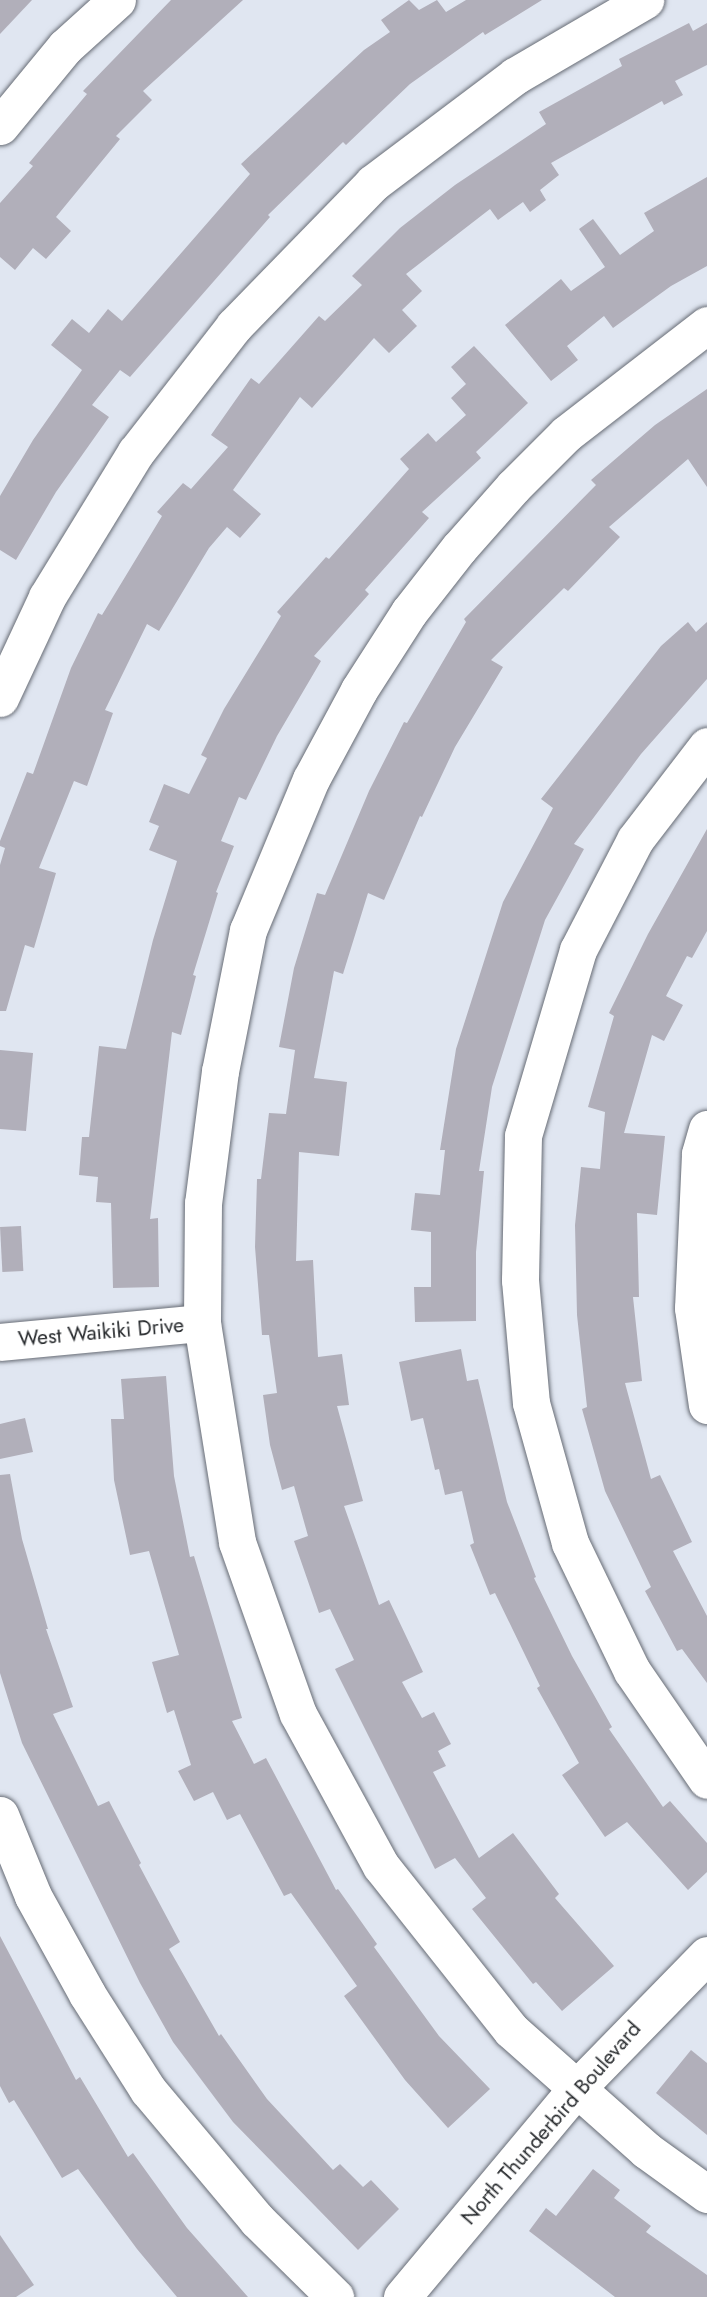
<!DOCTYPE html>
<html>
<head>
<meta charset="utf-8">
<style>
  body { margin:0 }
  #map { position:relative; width:707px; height:2297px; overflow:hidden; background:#e0e6f1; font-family:Jost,sans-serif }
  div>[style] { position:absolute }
  .building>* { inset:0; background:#b1afba; transform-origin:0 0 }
  .roads { filter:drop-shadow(0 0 2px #676c75) drop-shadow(0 0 2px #676c75) }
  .minor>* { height:37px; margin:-18.5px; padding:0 18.5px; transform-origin:18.5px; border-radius:18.5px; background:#fff }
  span { translate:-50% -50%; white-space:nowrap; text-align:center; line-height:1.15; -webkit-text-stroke:5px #fff; paint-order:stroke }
  .street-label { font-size:21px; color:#26292c }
</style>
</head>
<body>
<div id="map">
  <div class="building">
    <i style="clip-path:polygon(0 0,32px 0,0 34px)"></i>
    <i style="clip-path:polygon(171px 0,243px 0,143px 91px,152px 100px,116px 136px,120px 139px,56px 217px,71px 231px,46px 259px,33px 248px,15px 270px,0 257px,0 203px,33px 166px,29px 163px,87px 94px,83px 91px)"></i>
    <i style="clip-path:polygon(409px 0,419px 10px,437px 0,446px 12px,466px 0,542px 0,485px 35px,483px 32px,410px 84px,346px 145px,343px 142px,268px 215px,270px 217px,130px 377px,120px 370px,92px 405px,109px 417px,56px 492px,16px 560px,0 550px,0 496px,33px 440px,82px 370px,51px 345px,72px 319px,89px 333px,108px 309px,122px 321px,250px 174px,241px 164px,364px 50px,390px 32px,381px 20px)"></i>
    <i style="clip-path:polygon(689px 23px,693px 31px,707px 23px,707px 65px,675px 81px,683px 95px,664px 105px,662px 101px,551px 163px,559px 175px,540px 190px,546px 200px,530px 212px,523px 202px,498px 220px,490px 209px,406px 274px,422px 291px,402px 310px,417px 326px,389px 353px,374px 338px,312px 408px,300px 397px,233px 490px,261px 514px,240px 538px,227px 527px,209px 548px,159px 631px,147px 624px,105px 710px,113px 713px,87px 786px,74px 781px,39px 868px,56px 873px,34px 948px,25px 945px,6px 1011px,0 1011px,0 865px,5px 848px,0 846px,0 841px,27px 772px,33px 774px,71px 668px,98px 613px,102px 615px,162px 516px,157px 512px,183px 483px,191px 489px,228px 447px,211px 435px,251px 378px,259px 384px,319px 316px,325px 321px,362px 285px,352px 276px,400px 228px,455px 185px,546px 124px,539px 112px,622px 66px,619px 59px)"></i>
    <i style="clip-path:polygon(707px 177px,707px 266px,671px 286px,613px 328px,604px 316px,567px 346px,578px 360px,551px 381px,505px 325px,561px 279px,571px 291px,605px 267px,579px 229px,593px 219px,620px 255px,654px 231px,644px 213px)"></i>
    <i style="clip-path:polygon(474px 346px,528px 403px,476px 452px,481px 458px,422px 512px,429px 518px,365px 590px,369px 594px,314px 656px,321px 661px,277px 736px,246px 800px,239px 797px,221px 841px,234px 846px,216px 892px,218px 893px,193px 975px,196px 976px,181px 1035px,172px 1032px,150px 1219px,158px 1218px,159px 1287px,113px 1288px,111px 1203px,96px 1202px,98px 1177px,79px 1175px,82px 1137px,89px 1137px,99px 1046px,126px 1049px,153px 940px,177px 861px,149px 850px,159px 826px,149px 822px,164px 784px,189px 794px,207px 758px,201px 755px,224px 709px,281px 616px,277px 612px,326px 557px,329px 559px,409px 469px,400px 459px,428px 433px,436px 442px,466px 415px,451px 398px,466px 384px,451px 367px)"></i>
    <i style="clip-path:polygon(707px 389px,707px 487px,688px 459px,609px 527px,620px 537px,568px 591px,564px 588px,491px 660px,503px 667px,455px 747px,422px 817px,420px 816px,384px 900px,368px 893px,343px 974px,334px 971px,314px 1078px,347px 1082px,339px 1156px,299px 1152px,296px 1261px,313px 1260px,318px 1357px,342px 1354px,349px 1405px,337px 1406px,363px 1501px,344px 1506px,379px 1605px,389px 1600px,423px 1672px,402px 1682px,422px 1718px,434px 1712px,451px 1744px,438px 1751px,446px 1766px,433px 1772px,479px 1858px,513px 1833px,559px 1894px,555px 1898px,614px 1966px,562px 2011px,536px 1982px,533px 1984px,472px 1909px,486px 1898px,455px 1858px,435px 1869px,335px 1669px,354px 1660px,330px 1609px,319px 1613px,294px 1541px,308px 1536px,294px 1486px,282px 1490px,270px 1445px,263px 1395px,277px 1393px,269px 1335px,262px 1335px,255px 1247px,257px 1179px,261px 1179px,269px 1113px,286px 1114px,295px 1050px,279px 1047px,294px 968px,317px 893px,325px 895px,369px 791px,404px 722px,407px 723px,466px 622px,464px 619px,596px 485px,591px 480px,655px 425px)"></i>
    <i style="clip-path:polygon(688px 622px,696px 632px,707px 622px,707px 679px,641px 754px,574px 844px,584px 849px,545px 920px,492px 1087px,479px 1171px,484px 1171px,476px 1252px,476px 1321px,415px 1322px,414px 1287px,431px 1287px,431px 1232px,411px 1230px,415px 1193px,440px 1195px,445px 1150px,440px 1150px,456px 1049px,503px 902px,553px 808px,541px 799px,661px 646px)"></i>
    <i style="clip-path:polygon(707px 829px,707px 931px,692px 958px,687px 956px,666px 996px,683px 1005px,664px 1041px,652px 1035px,624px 1133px,665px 1136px,657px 1215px,637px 1213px,639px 1297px,633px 1297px,642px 1381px,625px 1383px,651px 1479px,660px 1475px,692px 1542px,673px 1551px,707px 1616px,707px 1683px,682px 1649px,677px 1651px,645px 1591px,651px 1587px,605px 1491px,582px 1409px,587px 1407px,577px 1315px,575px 1225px,581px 1167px,600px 1169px,605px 1112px,588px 1107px,614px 1016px,609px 1013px,648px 934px)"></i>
    <i style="clip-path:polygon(0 1050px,33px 1053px,26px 1131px,0 1129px)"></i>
    <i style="left:21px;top:1226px;width:45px;height:21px;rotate:87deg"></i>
    <i style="clip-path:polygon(461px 1349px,467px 1381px,478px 1379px,507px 1502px,536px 1577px,534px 1578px,572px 1656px,612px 1727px,609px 1729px,663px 1807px,670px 1801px,707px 1843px,707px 1872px,688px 1890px,627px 1822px,605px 1837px,562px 1775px,579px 1763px,537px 1688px,540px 1686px,495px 1593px,490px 1595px,470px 1545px,474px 1543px,462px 1491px,445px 1495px,439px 1469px,435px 1470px,423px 1418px,411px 1421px,399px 1362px)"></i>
    <i style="clip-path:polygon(166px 1376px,174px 1476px,190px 1557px,194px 1556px,242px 1718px,232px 1721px,254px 1764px,266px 1758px,336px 1890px,338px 1889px,377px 1944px,374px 1947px,439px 2036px,490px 2089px,448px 2128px,405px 2080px,344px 1996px,357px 1986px,291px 1893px,284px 1896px,240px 1814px,227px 1820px,213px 1792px,194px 1801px,178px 1771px,191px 1765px,174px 1710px,167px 1713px,152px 1662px,179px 1655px,149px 1551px,130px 1555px,114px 1480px,111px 1419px,124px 1419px,121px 1379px)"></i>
    <i style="clip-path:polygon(25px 1418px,33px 1452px,0 1459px,0 1424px)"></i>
    <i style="clip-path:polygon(10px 1474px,22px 1539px,48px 1629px,46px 1629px,73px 1707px,53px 1714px,98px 1806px,109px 1801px,141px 1863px,139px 1865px,180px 1942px,169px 1949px,219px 2036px,221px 2034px,267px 2099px,333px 2170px,340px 2164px,363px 2187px,371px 2180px,399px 2209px,358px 2250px,233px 2122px,173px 2042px,140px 1983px,22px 1743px,0 1673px,0 1475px)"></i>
    <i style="clip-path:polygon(0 1936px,76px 2080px,80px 2077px,128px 2157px,133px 2153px,187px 2228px,248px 2297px,177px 2297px,137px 2249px,78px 2169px,62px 2178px,14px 2100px,9px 2103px,0 2086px)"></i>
    <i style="clip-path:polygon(691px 2050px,707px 2063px,707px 2135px,656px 2093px)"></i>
    <i style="clip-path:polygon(593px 2169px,620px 2190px,614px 2198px,651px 2226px,646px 2232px,707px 2275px,707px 2297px,615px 2297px,529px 2231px,546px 2208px,556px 2216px)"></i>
    <i style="clip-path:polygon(0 2235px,34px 2285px,16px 2297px,0 2297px)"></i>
  </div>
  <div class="roads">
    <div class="minor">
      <i style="left:0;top:126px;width:102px;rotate:-50.6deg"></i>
      <i style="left:65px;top:47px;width:70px;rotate:-42.1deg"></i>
      <i style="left:707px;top:325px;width:178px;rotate:142.3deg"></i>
      <i style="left:566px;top:434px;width:75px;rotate:135deg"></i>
      <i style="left:513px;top:487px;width:81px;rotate:131.5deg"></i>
      <i style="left:459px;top:548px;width:81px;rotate:128deg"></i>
      <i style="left:409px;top:612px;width:93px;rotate:122.7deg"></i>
      <i style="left:359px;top:690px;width:101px;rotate:118.3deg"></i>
      <i style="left:311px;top:779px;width:164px;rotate:112.6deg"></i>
      <i style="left:248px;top:930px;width:144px;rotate:101.2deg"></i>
      <i style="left:220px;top:1071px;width:133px;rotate:97.3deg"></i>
      <i style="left:203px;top:1203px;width:120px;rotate:90.5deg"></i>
      <i style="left:202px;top:1323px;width:222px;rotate:80.9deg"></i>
      <i style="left:237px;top:1542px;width:182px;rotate:70.5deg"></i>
      <i style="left:298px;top:1714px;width:173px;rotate:61.4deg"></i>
      <i style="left:381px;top:1866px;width:209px;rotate:51.6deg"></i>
      <i style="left:511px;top:2030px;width:181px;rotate:41.6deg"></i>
      <i style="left:646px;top:2150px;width:75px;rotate:35.8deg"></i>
      <i style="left:0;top:698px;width:111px;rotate:-65deg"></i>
      <i style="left:47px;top:597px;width:170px;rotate:-58.5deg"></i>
      <i style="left:136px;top:452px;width:160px;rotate:-52.1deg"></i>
      <i style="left:234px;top:326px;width:199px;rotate:-45.8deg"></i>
      <i style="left:373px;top:183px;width:178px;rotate:-37deg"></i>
      <i style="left:515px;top:76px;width:151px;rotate:-30.3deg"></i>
      <i style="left:707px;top:746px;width:118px;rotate:127.5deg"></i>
      <i style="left:635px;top:840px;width:124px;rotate:117.4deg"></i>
      <i style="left:578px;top:950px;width:194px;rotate:106.5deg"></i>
      <i style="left:523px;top:1136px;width:144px;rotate:91.2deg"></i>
      <i style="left:520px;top:1280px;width:123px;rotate:84.9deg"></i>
      <i style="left:531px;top:1403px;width:145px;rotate:74.4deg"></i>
      <i style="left:570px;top:1543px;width:142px;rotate:64.2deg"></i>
      <i style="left:632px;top:1671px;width:132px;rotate:55.5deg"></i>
      <i style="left:707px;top:1129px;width:26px;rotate:106deg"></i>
      <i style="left:700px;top:1154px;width:154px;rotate:92.6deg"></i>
      <i style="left:693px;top:1308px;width:98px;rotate:81.8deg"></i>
      <i style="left:0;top:1342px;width:203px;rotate:-5.4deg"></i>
      <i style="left:0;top:1815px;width:87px;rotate:67.8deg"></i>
      <i style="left:33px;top:1896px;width:112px;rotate:61.1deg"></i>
      <i style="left:87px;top:1994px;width:114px;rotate:57.6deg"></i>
      <i style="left:148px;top:2090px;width:170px;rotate:50deg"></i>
      <i style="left:257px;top:2220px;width:110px;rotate:44.6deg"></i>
      <i style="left:402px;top:2297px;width:273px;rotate:-50.1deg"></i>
      <i style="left:577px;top:2088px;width:186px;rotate:-45.7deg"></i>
    </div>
  </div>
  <div class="street-label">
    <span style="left:101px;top:1332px;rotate:-5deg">West Waikiki Drive</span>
    <span style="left:551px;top:2123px;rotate:-49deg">North Thunderbird Boulevard</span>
  </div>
</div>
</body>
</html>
